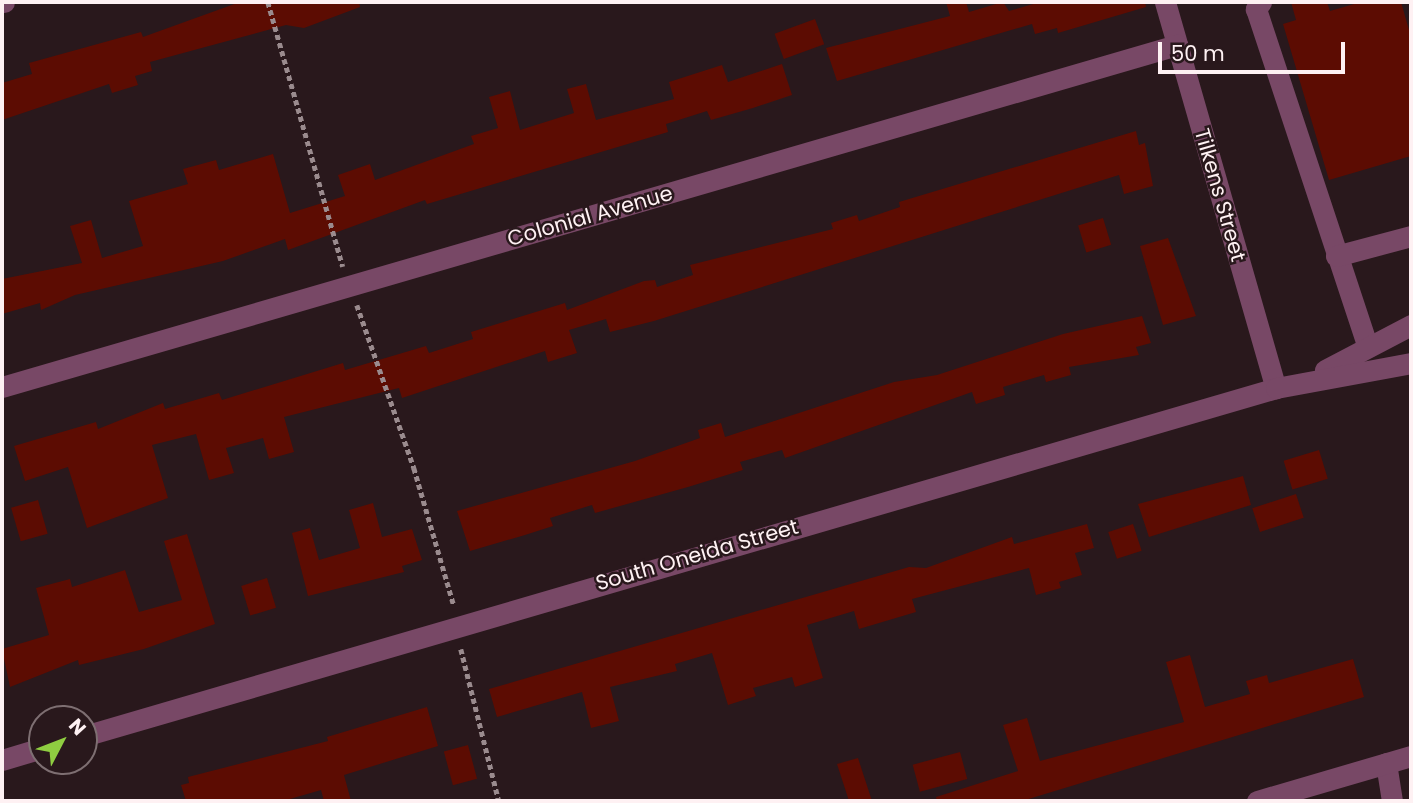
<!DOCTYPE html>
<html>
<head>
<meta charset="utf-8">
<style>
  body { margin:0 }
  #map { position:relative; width:1413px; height:803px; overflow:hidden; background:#29181c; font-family:Poppins,sans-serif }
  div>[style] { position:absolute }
  .building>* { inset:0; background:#5c0c02; transform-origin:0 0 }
  .path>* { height:4.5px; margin-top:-2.25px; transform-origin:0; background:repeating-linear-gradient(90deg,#9a8b8e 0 5px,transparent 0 8.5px) }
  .minor>* { height:21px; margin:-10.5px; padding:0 10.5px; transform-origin:10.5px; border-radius:10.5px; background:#784866 }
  span { translate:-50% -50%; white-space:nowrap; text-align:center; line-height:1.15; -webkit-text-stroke:5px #29181c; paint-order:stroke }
  .street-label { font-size:21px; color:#fef1f3 }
  .frame { position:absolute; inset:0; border:4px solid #fef1f3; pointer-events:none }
  .north { position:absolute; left:28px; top:705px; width:70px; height:70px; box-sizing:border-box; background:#29181c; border:2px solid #7e6f72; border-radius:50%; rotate:48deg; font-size:19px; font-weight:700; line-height:28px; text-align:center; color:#fef1f3 }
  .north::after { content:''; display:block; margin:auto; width:24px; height:32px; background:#8fcd41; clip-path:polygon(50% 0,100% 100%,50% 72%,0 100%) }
  .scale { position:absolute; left:1158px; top:42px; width:187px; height:32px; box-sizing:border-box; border:4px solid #fef1f3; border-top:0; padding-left:9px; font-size:21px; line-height:24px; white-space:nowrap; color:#fef1f3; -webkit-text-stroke:5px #29181c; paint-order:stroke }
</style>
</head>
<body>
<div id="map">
  <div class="building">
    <i style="clip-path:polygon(240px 2px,359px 2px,360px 7px,304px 28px,286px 25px,150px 62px,152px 71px,135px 76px,138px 85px,112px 93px,109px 84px,2px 120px,2px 83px,32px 74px,29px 63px,141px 32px,143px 37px)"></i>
    <i style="clip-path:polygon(946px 2px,966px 2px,969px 12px,1003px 2px,1009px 11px,1040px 2px,1145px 2px,1146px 7px,1058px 33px,1057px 28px,1035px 34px,1032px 24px,837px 81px,826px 48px,950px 16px)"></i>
    <i style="clip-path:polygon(1291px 2px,1327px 2px,1330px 11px,1361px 2px,1401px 2px,1411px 37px,1411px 156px,1329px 180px,1283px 24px,1296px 20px)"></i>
    <i style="left:815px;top:19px;width:27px;height:43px;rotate:70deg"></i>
    <i style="clip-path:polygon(782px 64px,792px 95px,753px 108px,711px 120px,707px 111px,666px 124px,668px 132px,427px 204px,425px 200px,288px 250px,285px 239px,223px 261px,75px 295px,41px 310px,40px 303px,2px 314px,2px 279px,82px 263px,70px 226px,91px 220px,102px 258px,143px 246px,129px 201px,188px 184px,183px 169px,216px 160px,219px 170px,273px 154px,290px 213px,345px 196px,338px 175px,370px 164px,375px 180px,474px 144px,471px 136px,498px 128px,489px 97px,510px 91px,520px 130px,574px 113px,567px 89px,586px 84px,596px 120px,674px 99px,669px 82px,722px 65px,728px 82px)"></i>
    <i style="clip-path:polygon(1136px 131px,1139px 145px,1145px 143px,1153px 186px,1124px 194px,1119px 175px,654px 321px,610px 332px,606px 319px,569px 330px,577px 353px,548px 362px,545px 351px,402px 398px,399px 388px,284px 417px,294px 452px,269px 459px,263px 438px,226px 448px,234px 473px,209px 480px,196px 434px,152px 445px,168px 498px,87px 528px,68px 467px,25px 481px,14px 446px,96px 422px,98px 429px,163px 403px,165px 409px,219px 393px,222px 400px,343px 363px,345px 370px,426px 346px,429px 353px,473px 339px,471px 332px,565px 303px,567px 310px,644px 281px,655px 280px,657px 287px,693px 275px,690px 265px,833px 229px,831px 223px,857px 215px,859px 221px,900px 207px,899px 202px)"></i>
    <i style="left:1103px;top:218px;width:28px;height:26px;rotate:73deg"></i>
    <i style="clip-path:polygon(1168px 238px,1196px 316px,1163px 325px,1140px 246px)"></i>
    <i style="clip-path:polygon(1142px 316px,1151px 343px,1136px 347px,1139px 355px,1069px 367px,1071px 375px,1046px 382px,1044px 375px,1003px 387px,1005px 395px,976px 404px,972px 392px,785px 458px,782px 450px,740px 462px,743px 470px,688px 487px,595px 513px,592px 505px,550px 518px,553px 526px,525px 535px,470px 551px,457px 511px,635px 461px,700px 438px,698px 430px,721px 423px,725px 437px,894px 382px,937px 375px,1063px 334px)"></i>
    <i style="left:1319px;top:450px;width:30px;height:37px;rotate:73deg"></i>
    <i style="clip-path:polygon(1243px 476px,1251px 505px,1149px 537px,1138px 504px)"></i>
    <i style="left:1296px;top:494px;width:25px;height:46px;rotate:72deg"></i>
    <i style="left:38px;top:500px;width:35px;height:28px;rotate:74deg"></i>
    <i style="clip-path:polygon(373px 503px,382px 537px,412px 529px,422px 560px,402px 566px,404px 572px,308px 596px,292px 533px,310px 528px,319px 560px,360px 548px,349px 510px)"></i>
    <i style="clip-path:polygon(1087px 524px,1094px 548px,1075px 553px,1082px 575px,1059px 582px,1061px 588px,1036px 595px,1029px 568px,912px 599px,916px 612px,859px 629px,854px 611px,807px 625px,823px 678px,795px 687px,792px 677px,753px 688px,756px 696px,728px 705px,712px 653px,675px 664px,677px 671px,610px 687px,619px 721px,591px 728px,582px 692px,497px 717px,489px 689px,909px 567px,926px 568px,1012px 537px,1014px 544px)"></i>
    <i style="left:1133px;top:524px;width:28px;height:26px;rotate:72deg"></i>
    <i style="clip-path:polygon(187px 534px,215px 624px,144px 649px,79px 665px,78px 660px,10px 687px,2px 649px,49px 635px,36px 588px,70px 579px,72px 587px,125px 570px,139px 612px,182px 600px,164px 541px)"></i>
    <i style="left:267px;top:578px;width:31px;height:27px;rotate:73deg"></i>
    <i style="clip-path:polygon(1190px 655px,1205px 707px,1250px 694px,1246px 681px,1267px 675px,1269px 683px,1353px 659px,1364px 697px,1022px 801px,937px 801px,936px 797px,1018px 771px,1003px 725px,1027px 718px,1040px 761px,1184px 722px,1166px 662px)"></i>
    <i style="clip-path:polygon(427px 707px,438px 746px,344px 775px,351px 801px,324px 801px,321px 790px,283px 801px,186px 801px,181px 785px,189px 783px,188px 777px,328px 741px,327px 737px)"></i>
    <i style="left:468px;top:745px;width:35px;height:25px;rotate:75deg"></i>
    <i style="left:960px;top:752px;width:28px;height:49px;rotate:75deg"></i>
    <i style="clip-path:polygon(858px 758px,872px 801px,849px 801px,837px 764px)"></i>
  </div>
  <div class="path">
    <i style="left:268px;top:2px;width:275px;rotate:74.2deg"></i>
    <i style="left:357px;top:305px;width:173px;rotate:70.7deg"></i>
    <i style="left:414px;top:468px;width:144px;rotate:73.8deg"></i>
    <i style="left:461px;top:649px;width:157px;rotate:76deg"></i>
  </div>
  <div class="minor">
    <i style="left:2px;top:2px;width:2px"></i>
    <i style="left:1165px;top:2px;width:402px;rotate:74deg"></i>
    <i style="left:1261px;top:2px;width:9px;rotate:126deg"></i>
    <i style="left:1256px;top:9px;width:356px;rotate:71.7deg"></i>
    <i style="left:1336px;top:256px;width:78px;rotate:-14.9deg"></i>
    <i style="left:1325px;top:370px;width:97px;rotate:-27.6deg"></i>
    <i style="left:2px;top:387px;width:1224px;rotate:-16.23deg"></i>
    <i style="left:84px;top:736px;width:1242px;rotate:-16.27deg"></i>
    <i style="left:1276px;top:388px;width:137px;rotate:-10.5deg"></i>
    <i style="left:2px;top:760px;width:42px;rotate:-16.7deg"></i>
    <i style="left:1386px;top:763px;width:38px;rotate:81deg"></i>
    <i style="left:1257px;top:801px;width:160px;rotate:-16.3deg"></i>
  </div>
  <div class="street-label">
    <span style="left:1220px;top:195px;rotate:74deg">Tilkens Street</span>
    <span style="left:590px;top:216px;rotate:-16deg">Colonial Avenue</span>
    <span style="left:697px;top:555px;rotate:-16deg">South Oneida Street</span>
  </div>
  <div class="frame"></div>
  <div class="north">N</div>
  <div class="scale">50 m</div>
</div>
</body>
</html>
